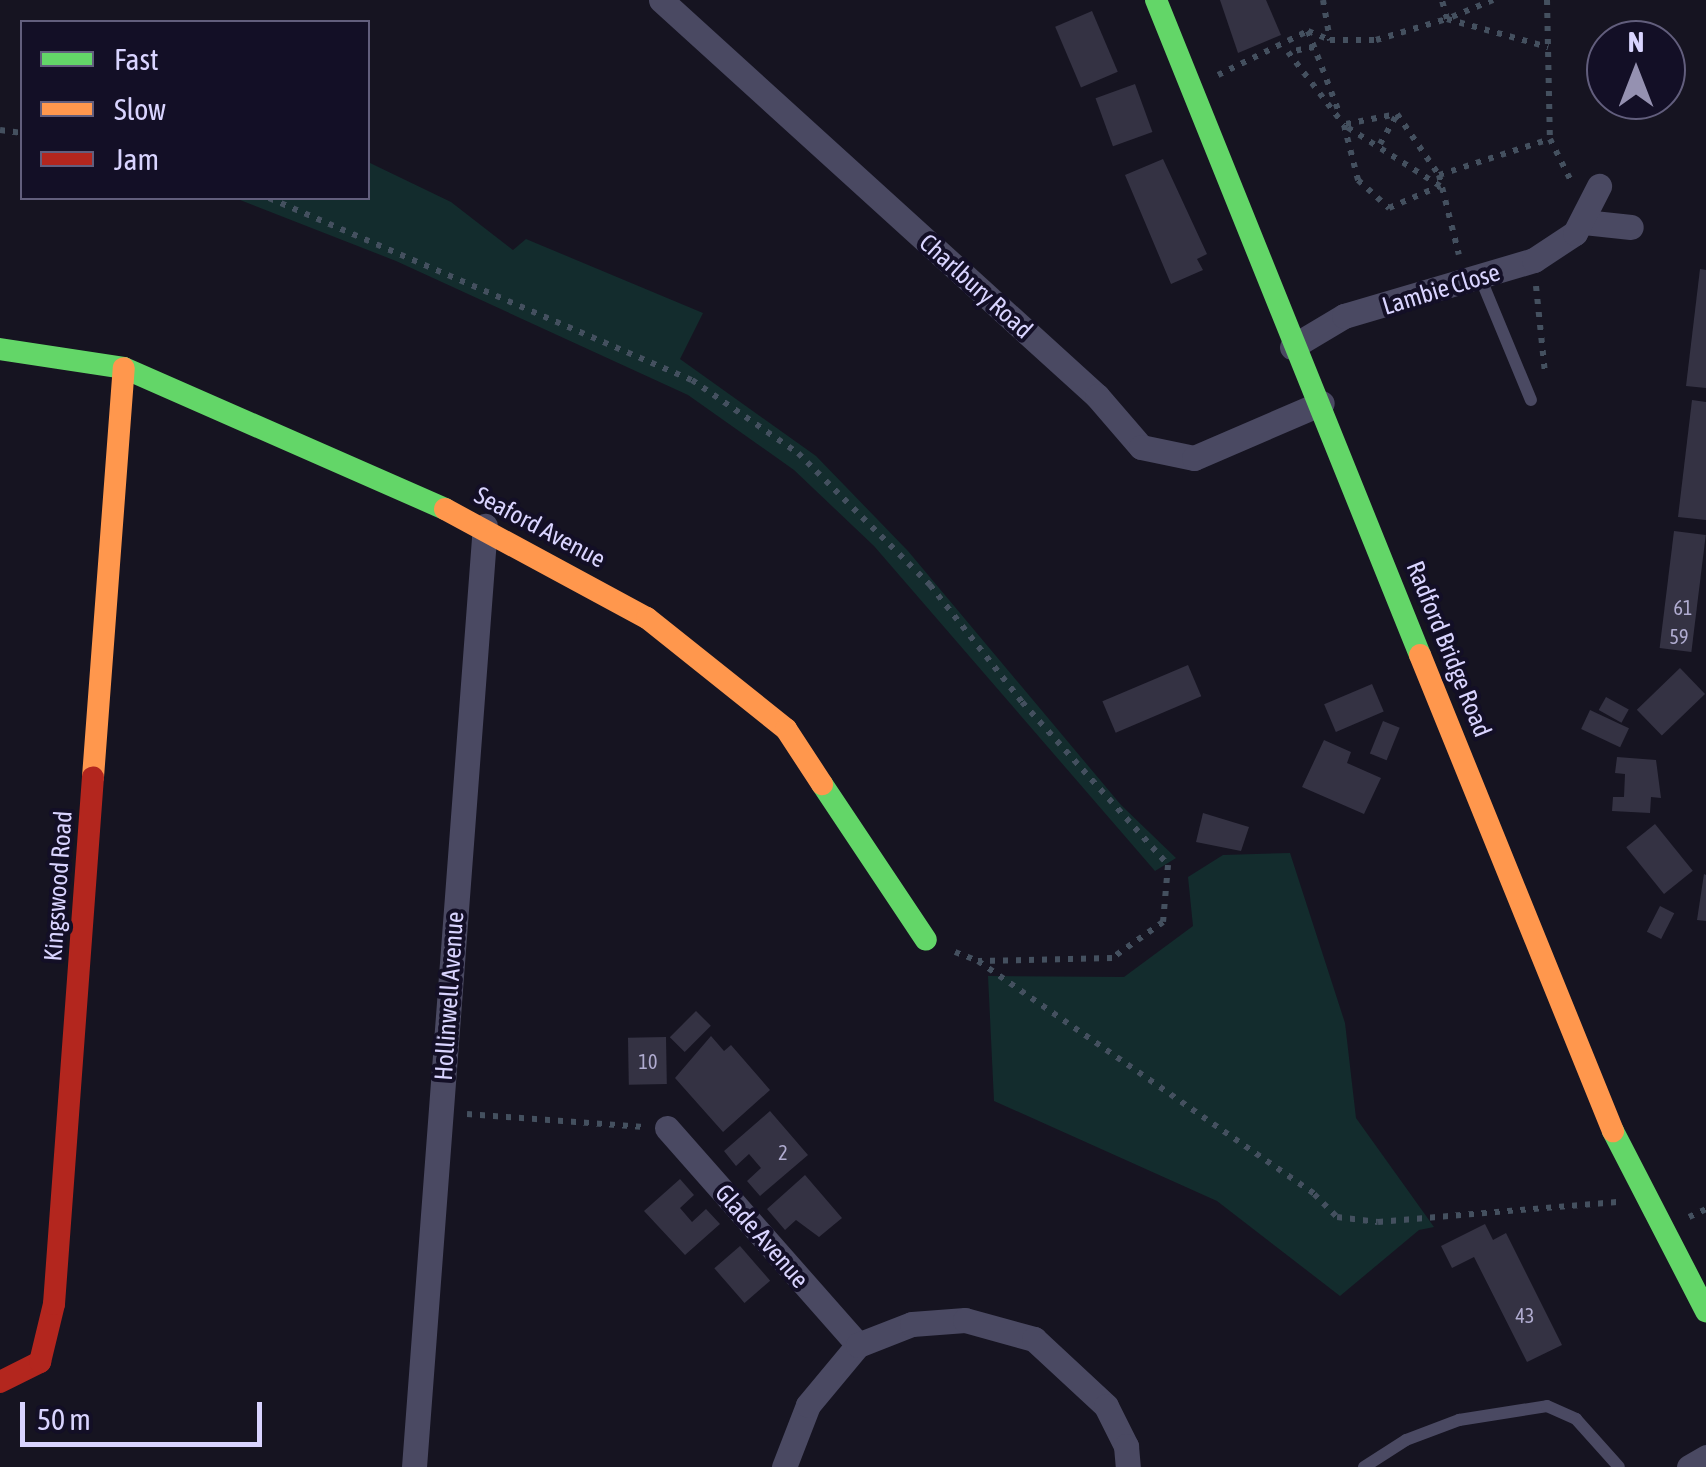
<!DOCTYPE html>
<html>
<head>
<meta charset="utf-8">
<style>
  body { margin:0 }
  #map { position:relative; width:1706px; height:1467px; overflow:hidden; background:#161421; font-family:"Asap Condensed",sans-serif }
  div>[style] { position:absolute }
  .green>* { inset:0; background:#132c2d }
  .building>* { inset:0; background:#343243; transform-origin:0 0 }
  .path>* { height:6px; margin-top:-3px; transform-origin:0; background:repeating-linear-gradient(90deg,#44505f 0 5px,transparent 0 13px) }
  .lane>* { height:12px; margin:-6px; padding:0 6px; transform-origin:6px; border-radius:6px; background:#4a4962 }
  .street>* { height:25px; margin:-12.5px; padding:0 12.5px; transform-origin:12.5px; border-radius:12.5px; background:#4a4962 }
  .fast>* { height:22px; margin:-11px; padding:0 11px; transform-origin:11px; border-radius:11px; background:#63d668 }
  .slow>* { height:22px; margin:-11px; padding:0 11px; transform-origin:11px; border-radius:11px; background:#ff974d }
  .jam>* { height:22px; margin:-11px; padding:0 11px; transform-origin:11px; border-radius:11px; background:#b3261e }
  span { translate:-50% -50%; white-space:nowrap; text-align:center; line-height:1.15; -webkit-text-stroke:8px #130f26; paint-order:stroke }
  .number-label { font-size:20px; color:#b0acd0 }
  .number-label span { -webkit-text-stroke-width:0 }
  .street-label { font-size:25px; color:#d9d4ff }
  .legend { position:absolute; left:20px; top:20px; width:350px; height:180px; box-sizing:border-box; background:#130f26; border:2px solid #625e7d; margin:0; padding:12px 18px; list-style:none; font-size:30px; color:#d9d4ff }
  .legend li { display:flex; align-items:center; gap:20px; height:50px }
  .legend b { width:50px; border:2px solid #625e7d }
  .north { position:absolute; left:1586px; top:20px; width:100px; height:100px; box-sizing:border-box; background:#130f26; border:2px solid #625e7d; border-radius:50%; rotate:0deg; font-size:28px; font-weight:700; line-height:40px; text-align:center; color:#d9d4ff }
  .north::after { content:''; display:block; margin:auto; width:35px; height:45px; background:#9591b1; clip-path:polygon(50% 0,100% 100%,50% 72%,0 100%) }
  .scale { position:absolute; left:20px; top:1402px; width:242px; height:45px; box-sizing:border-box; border:5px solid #d9d4ff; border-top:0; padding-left:12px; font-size:30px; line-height:35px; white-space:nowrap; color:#d9d4ff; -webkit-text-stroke:8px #130f26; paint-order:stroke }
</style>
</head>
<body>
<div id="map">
  <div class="green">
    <i style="clip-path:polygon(368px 162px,451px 202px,513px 250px,526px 239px,703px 313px,680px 359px,816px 456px,908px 551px,1121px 805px,1176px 858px,1155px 871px,874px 546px,794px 470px,688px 395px,396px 261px,235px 198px,368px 198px)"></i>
    <i style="clip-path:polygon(1290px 853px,1345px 1023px,1356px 1118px,1434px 1227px,1419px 1230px,1340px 1296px,1217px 1201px,994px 1101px,988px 976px,1124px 977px,1193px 926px,1188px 877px,1223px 855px)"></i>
  </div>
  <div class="building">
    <i style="clip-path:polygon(1220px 0,1266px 0,1281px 35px,1238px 53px)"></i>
    <i style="left:1092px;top:11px;width:66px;height:40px;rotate:67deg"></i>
    <i style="left:1135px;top:84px;width:51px;height:42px;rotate:70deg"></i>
    <i style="clip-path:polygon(1163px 159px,1207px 254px,1197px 259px,1203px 270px,1171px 284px,1125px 175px)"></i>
    <i style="clip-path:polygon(1700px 269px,1706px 270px,1706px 388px,1686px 386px)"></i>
    <i style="clip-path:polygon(1692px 400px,1706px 402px,1706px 520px,1678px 517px)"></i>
    <i style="left:1674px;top:531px;width:32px;height:118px;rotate:7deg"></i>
    <i style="left:1188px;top:665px;width:34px;height:93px;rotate:67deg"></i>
    <i style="left:1680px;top:668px;width:36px;height:60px;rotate:46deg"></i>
    <i style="left:1372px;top:684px;width:30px;height:52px;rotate:67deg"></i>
    <i style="left:1606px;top:697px;width:26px;height:15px;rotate:29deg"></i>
    <i style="left:1590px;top:710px;width:43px;height:21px;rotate:25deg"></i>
    <i style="left:1383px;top:721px;width:18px;height:35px;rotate:22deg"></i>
    <i style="clip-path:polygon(1324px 740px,1351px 752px,1347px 763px,1381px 778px,1364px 814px,1302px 787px)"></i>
    <i style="clip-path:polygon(1617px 757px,1656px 760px,1661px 798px,1651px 797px,1650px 813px,1612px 811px,1613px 797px,1624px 797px,1625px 774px,1615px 773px)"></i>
    <i style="clip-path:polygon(1203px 813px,1249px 827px,1241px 851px,1196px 842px)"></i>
    <i style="left:1655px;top:824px;width:60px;height:37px;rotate:51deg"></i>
    <i style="clip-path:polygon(1704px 874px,1706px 875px,1706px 921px,1697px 920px)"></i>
    <i style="left:1660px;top:906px;width:16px;height:29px;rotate:27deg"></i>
    <i style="left:696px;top:1011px;width:21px;height:37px;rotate:45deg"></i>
    <i style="clip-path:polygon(711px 1036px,724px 1051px,731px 1045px,770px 1090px,723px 1132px,675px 1078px)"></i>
    <i style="left:666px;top:1037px;width:47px;height:38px;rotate:89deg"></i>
    <i style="clip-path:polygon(770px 1111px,808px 1155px,760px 1196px,747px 1181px,761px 1168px,749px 1154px,736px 1166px,724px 1151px)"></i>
    <i style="clip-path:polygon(805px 1175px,842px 1218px,819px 1237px,796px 1220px,785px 1230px,767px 1209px)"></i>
    <i style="clip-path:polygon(680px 1179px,694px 1195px,680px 1208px,692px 1222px,706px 1209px,720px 1224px,685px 1255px,644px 1211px)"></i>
    <i style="clip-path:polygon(1485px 1224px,1493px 1240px,1506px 1233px,1562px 1345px,1527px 1362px,1474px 1257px,1452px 1268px,1441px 1246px)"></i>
    <i style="left:740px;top:1246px;width:46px;height:34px;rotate:49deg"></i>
  </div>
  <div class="path">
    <i style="left:1323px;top:0;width:41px;rotate:80.1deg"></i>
    <i style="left:1493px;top:0;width:50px;rotate:157.6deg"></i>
    <i style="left:1447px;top:19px;width:105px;rotate:15.5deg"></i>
    <i style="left:1547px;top:0;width:139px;rotate:88.8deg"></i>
    <i style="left:1550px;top:139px;width:45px;rotate:63.4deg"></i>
    <i style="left:1308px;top:31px;width:90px;rotate:69.1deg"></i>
    <i style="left:1314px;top:47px;width:26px;rotate:169deg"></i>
    <i style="left:1288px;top:52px;width:92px;rotate:52.5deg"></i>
    <i style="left:1344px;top:125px;width:57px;rotate:75.7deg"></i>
    <i style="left:1358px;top:180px;width:42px;rotate:42.1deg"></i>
    <i style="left:1389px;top:208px;width:56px;rotate:-23.3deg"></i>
    <i style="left:1440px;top:186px;width:114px;rotate:-147.6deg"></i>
    <i style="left:1218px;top:75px;width:100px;rotate:-26.1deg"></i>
    <i style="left:1308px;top:31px;width:24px;rotate:22deg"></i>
    <i style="left:1330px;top:40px;width:46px"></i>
    <i style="left:1376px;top:40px;width:74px;rotate:-16.5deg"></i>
    <i style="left:1447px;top:19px;width:20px;rotate:-105deg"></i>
    <i style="left:1346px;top:124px;width:52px;rotate:-11.1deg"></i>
    <i style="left:1397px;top:114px;width:74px;rotate:55.5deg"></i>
    <i style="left:1439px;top:175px;width:117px;rotate:-18deg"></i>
    <i style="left:0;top:130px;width:22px;rotate:8deg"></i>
    <i style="left:1380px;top:144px;width:34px;rotate:-60deg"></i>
    <i style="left:1439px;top:175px;width:82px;rotate:76deg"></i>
    <i style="left:269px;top:198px;width:460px;rotate:23.3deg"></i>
    <i style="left:692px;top:380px;width:129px;rotate:34.6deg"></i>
    <i style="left:798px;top:453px;width:187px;rotate:45deg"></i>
    <i style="left:930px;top:585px;width:149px;rotate:51.8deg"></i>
    <i style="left:1022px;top:702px;width:219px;rotate:48.1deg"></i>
    <i style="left:1168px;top:865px;width:57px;rotate:95deg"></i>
    <i style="left:1163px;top:922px;width:62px;rotate:144.8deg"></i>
    <i style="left:1112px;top:958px;width:134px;rotate:178.7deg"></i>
    <i style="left:1536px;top:286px;width:87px;rotate:84.1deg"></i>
    <i style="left:955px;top:952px;width:25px;rotate:21deg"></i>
    <i style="left:978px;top:961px;width:409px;rotate:34.7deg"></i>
    <i style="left:1314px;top:1194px;width:33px;rotate:45deg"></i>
    <i style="left:1337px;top:1217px;width:41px;rotate:7deg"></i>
    <i style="left:1378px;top:1222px;width:240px;rotate:-4.8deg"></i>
    <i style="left:467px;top:1114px;width:177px;rotate:4.2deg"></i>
    <i style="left:1689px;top:1217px;width:19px;rotate:-25deg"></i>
  </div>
  <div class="lane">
    <i style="left:1480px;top:277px;width:133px;rotate:67.5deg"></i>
    <i style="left:1364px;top:1467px;width:50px;rotate:-32.7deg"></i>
    <i style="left:1406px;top:1440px;width:57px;rotate:-20.7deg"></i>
    <i style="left:1459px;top:1420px;width:89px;rotate:-9deg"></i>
    <i style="left:1547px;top:1406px;width:32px;rotate:24deg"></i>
    <i style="left:1576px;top:1419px;width:64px;rotate:48.1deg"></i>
  </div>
  <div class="street">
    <i style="left:661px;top:0;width:589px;rotate:42.25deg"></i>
    <i style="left:1097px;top:396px;width:67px;rotate:49.2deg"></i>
    <i style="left:1141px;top:447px;width:54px;rotate:11.7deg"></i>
    <i style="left:1194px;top:458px;width:139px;rotate:-23.3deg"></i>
    <i style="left:1584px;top:222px;width:47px;rotate:6.1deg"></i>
    <i style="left:1292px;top:347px;width:61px;rotate:-30.8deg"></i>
    <i style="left:1344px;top:316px;width:198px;rotate:-16.4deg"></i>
    <i style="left:1534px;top:260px;width:49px;rotate:-33.4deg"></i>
    <i style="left:1575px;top:233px;width:53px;rotate:-62.9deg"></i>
    <i style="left:667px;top:1128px;width:289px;rotate:48.6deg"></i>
    <i style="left:414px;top:1467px;width:944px;rotate:-85.69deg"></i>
    <i style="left:784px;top:1467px;width:66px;rotate:-68.8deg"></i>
    <i style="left:808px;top:1405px;width:78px;rotate:-50.2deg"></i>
    <i style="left:858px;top:1345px;width:58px;rotate:-21.3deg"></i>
    <i style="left:912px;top:1324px;width:53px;rotate:-4.3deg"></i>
    <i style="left:965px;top:1320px;width:72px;rotate:15.4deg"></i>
    <i style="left:1034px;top:1339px;width:98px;rotate:42.9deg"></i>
    <i style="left:1106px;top:1406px;width:45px;rotate:63.4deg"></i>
    <i style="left:1126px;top:1446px;width:21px;rotate:85deg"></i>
    <i style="left:1689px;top:1467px;width:20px;rotate:-30deg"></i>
  </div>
  <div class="fast">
    <i style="left:1156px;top:0;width:706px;rotate:68.05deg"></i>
    <i style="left:0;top:349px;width:125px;rotate:8.7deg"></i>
    <i style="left:124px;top:368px;width:351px;rotate:23.7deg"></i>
    <i style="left:822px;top:784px;width:187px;rotate:56.3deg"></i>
    <i style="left:1613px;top:1131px;width:203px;rotate:62.7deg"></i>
  </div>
  <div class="slow">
    <i style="left:445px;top:509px;width:230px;rotate:28.4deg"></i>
    <i style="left:647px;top:618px;width:178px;rotate:38.6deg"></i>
    <i style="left:786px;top:729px;width:66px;rotate:56.8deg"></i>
    <i style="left:1420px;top:655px;width:514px;rotate:67.93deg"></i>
    <i style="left:93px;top:777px;width:410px;rotate:-85.7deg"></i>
  </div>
  <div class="jam">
    <i style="left:0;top:1382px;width:45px;rotate:-26.6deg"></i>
    <i style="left:40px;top:1362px;width:60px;rotate:-76.4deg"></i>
    <i style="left:54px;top:1304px;width:528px;rotate:-85.77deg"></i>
  </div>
  <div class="number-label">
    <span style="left:1683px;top:607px">61</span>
    <span style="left:1679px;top:636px">59</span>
    <span style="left:648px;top:1061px">10</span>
    <span style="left:783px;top:1152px">2</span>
    <span style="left:1525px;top:1315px">43</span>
  </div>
  <div class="street-label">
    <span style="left:976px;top:286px;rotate:42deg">Charlbury Road</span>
    <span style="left:1441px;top:289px;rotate:-17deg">Lambie Close</span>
    <span style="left:540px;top:527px;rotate:28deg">Seaford Avenue</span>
    <span style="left:1449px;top:649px;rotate:68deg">Radford Bridge Road</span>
    <span style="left:58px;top:886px;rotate:-86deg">Kingswood Road</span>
    <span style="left:449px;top:996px;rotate:-86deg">Hollinwell Avenue</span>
    <span style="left:762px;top:1236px;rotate:49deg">Glade Avenue</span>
  </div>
  <ul class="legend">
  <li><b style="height:12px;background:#63d668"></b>Fast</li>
  <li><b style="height:12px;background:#ff974d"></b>Slow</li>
  <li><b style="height:12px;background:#b3261e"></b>Jam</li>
  </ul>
  <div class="north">N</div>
  <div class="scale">50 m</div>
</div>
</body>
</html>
